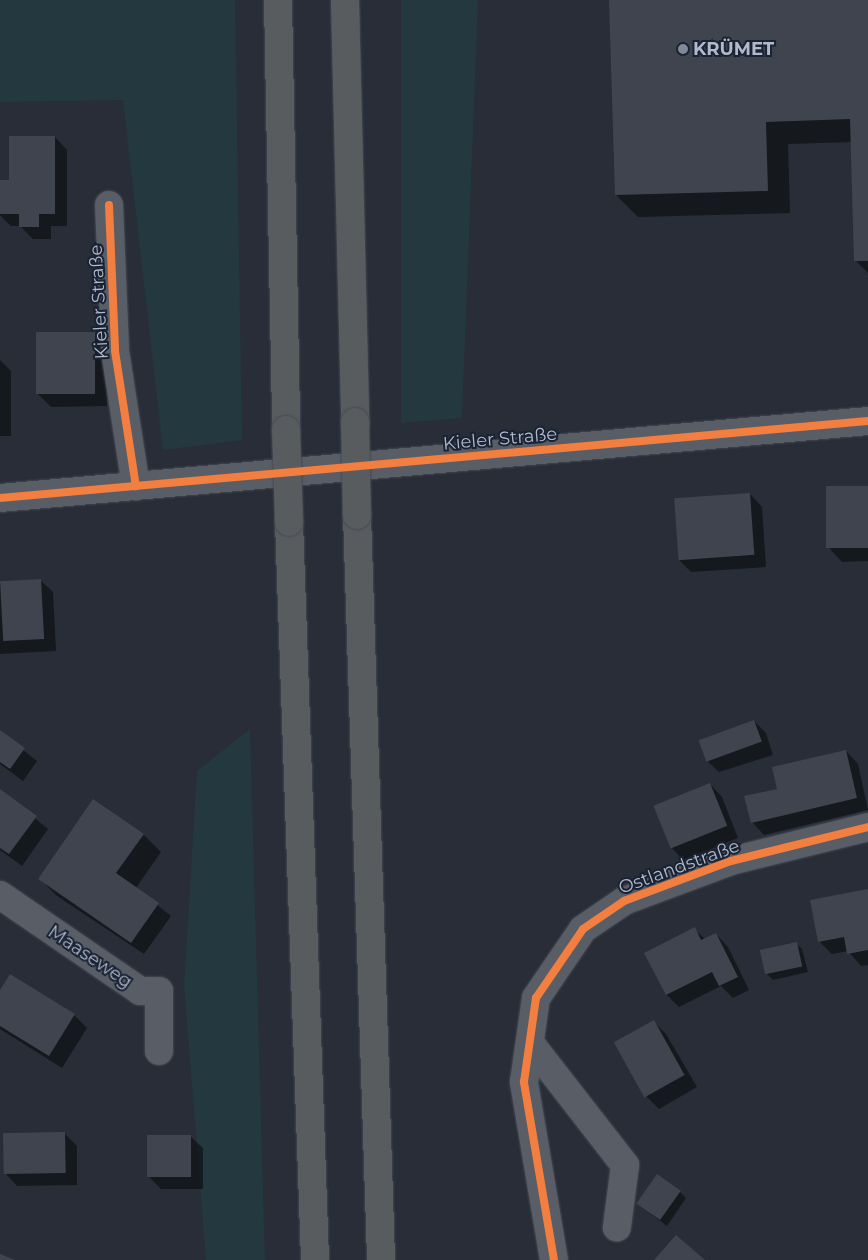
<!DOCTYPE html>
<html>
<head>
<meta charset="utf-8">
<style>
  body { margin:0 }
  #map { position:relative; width:868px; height:1260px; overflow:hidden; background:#282d38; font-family:Montserrat,sans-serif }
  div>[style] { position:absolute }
  .green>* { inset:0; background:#24383f }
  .shadow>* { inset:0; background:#0007 }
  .building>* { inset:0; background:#40444e; transform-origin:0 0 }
  .roads { filter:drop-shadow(0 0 1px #444951) drop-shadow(0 0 1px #444951) }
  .minor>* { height:28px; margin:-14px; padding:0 14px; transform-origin:14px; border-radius:14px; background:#585d66 }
  .highway>* { height:28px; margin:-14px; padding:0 14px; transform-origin:14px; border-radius:14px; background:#595c5f }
  .bridges { filter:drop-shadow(0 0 1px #454953) drop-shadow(0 0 1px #454953) }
  .highway-bridge>* { height:28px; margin:-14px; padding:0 14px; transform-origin:14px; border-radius:14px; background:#595c5f }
  .cycleway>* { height:8px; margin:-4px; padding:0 4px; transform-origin:4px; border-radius:4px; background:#f27e40 }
  .dots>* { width:14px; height:14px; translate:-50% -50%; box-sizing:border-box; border:2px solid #1a2334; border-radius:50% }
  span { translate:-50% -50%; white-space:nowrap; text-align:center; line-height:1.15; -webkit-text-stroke:4px #1a2334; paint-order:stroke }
  .poi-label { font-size:18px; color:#b1b9ca; font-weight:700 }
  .left { translate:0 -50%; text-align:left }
  .street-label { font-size:18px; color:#b1b9ca }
</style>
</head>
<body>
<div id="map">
  <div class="green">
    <i style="clip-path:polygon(0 0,235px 0,242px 440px,163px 450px,123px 100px,0 102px)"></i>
    <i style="clip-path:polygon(401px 0,478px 0,462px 418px,401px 423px)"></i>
    <i style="clip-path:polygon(250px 729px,265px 1260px,206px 1260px,184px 985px,197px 771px)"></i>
  </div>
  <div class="shadow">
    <i style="clip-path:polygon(610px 0,868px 0,868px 273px,856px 261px,852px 142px,788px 144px,790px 213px,638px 217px,616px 195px)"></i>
    <i style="clip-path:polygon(55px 137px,67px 150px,67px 226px,51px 226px,51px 239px,33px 239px,20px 226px,11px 226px,0 215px,0 181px,10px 181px)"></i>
    <i style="clip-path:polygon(94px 333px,107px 346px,107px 406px,51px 407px,38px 394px)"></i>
    <i style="clip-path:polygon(0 360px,11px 371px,11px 436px,0 436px)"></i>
    <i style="clip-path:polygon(868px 487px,868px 561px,842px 562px,830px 549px)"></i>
    <i style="clip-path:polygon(750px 494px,762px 507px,766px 567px,691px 572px,678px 559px)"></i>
    <i style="clip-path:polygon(40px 580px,53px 592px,56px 651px,0 654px,0 582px)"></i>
    <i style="clip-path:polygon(754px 721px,766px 733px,773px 755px,719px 772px,706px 760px)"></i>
    <i style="clip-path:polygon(0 732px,37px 761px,23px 781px,0 764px)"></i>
    <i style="clip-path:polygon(846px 751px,858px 764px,868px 810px,764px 835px,752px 822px,779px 789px)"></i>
    <i style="clip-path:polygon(710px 784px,722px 797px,738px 838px,683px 860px,671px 847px)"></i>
    <i style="clip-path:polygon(0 790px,48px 829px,22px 866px,0 850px)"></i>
    <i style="clip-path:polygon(143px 834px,161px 852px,136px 888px,171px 916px,144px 954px,57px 896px,39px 878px)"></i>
    <i style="clip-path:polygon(868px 890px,868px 965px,861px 966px,848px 951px,832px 954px,820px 942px,811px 901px)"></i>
    <i style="clip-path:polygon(694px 929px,705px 939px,716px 934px,728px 947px,749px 990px,733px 998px,721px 986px,679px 1007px,667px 995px,646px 953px)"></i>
    <i style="clip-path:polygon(796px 943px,802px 949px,808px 972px,773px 980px,767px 974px)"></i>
    <i style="clip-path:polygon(11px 976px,74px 1015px,87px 1028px,62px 1068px,0 1029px,0 993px)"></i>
    <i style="clip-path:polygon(654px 1022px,666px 1034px,697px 1087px,659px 1109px,647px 1097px,616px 1043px)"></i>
    <i style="clip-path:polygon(65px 1134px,77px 1146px,77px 1185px,17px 1186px,5px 1173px)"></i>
    <i style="clip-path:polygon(190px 1136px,203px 1148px,203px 1189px,161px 1189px,149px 1177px)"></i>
    <i style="clip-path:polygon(680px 1192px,686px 1198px,667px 1226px,638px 1204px)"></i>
  </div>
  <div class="building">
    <i style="clip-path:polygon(609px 0,868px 0,868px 261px,854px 261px,850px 119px,766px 122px,768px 191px,615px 195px)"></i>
    <i style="clip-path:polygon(9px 136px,55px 136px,55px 214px,39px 214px,39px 227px,19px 227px,19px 214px,0 214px,0 180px,9px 180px)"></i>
    <i style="left:95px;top:332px;width:62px;height:59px;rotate:90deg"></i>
    <i style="left:868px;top:486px;width:62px;height:42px;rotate:90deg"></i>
    <i style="left:750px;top:493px;width:62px;height:76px;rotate:86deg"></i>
    <i style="left:41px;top:579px;width:60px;height:41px;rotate:87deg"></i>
    <i style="left:754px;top:720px;width:23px;height:59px;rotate:70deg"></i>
    <i style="clip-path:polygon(0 730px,25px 748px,10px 769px,0 762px)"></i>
    <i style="clip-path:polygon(846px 750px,857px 798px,751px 823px,744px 796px,777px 789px,772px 767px)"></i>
    <i style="left:710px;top:783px;width:46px;height:61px;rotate:68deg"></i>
    <i style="clip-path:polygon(0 789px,37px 816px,9px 854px,0 848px)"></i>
    <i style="clip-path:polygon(93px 799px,144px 834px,116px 873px,159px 903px,131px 943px,38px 879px)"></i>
    <i style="clip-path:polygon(868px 889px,868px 950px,847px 954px,844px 937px,818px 942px,810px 900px)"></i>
    <i style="clip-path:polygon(695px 927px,701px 940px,716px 933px,738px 977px,719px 986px,712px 972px,666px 995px,644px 953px)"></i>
    <i style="left:797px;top:942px;width:25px;height:38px;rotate:78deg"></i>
    <i style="clip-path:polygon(10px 974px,75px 1014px,49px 1056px,0 1026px,0 990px)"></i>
    <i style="left:654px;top:1020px;width:63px;height:46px;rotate:61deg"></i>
    <i style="left:65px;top:1132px;width:41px;height:62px;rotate:89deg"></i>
    <i style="left:147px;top:1135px;width:44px;height:42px"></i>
    <i style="left:657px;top:1174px;width:29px;height:36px;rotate:35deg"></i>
    <i style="clip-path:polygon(676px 1235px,705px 1260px,654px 1260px)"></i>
    <i style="clip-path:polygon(0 1254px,15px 1260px,0 1260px)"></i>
  </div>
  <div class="roads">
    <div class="minor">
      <i style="left:109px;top:205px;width:146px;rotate:87.6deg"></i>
      <i style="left:115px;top:351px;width:137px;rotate:81.2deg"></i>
      <i style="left:0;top:498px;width:871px;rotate:-5.07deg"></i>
      <i style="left:0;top:895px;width:170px;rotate:34.4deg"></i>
      <i style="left:140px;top:991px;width:19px"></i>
      <i style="left:159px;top:991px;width:60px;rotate:90deg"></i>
      <i style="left:530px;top:1043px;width:155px;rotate:52.1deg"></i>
      <i style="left:625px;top:1165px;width:63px;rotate:97.4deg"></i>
      <i style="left:554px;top:1260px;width:181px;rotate:-99.6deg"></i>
      <i style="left:524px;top:1082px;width:85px;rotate:-81.9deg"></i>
      <i style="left:536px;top:998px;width:83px;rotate:-55.7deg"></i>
      <i style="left:583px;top:929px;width:50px;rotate:-34.3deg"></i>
      <i style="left:624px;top:901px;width:114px;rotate:-20.5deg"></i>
      <i style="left:731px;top:861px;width:141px;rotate:-13.9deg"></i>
    </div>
    <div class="highway">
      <i style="left:278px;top:0;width:430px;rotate:88.9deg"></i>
      <i style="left:345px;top:0;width:422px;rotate:88.6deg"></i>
      <i style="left:357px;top:515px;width:745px;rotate:88.15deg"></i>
      <i style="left:289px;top:522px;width:738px;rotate:87.98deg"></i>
    </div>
  </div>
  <div class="bridges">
    <div class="highway-bridge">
      <i style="left:355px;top:422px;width:93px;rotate:88.8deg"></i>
      <i style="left:286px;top:430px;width:92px;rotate:88.1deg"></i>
    </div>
  </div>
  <div class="cycleway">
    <i style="left:109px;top:205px;width:146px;rotate:87.6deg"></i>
    <i style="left:115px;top:351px;width:137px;rotate:81.2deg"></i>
    <i style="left:0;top:498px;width:871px;rotate:-5.07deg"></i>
    <i style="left:554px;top:1260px;width:181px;rotate:-99.6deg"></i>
    <i style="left:524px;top:1082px;width:85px;rotate:-81.9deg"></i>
    <i style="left:536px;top:998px;width:83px;rotate:-55.7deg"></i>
    <i style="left:583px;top:929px;width:50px;rotate:-34.3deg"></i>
    <i style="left:624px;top:901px;width:114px;rotate:-20.5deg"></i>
    <i style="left:731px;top:861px;width:141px;rotate:-13.9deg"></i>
  </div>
  <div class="dots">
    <i style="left:683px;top:49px;background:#818897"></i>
  </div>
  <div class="poi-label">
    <span class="left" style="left:693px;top:49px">KRÜMET</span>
  </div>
  <div class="street-label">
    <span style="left:99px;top:302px;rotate:-93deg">Kieler Straße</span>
    <span style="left:500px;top:439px;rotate:-5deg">Kieler Straße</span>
    <span style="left:679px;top:867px;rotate:-20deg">Ostlandstraße</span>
    <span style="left:90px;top:957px;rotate:34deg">Maaseweg</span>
  </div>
</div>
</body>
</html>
